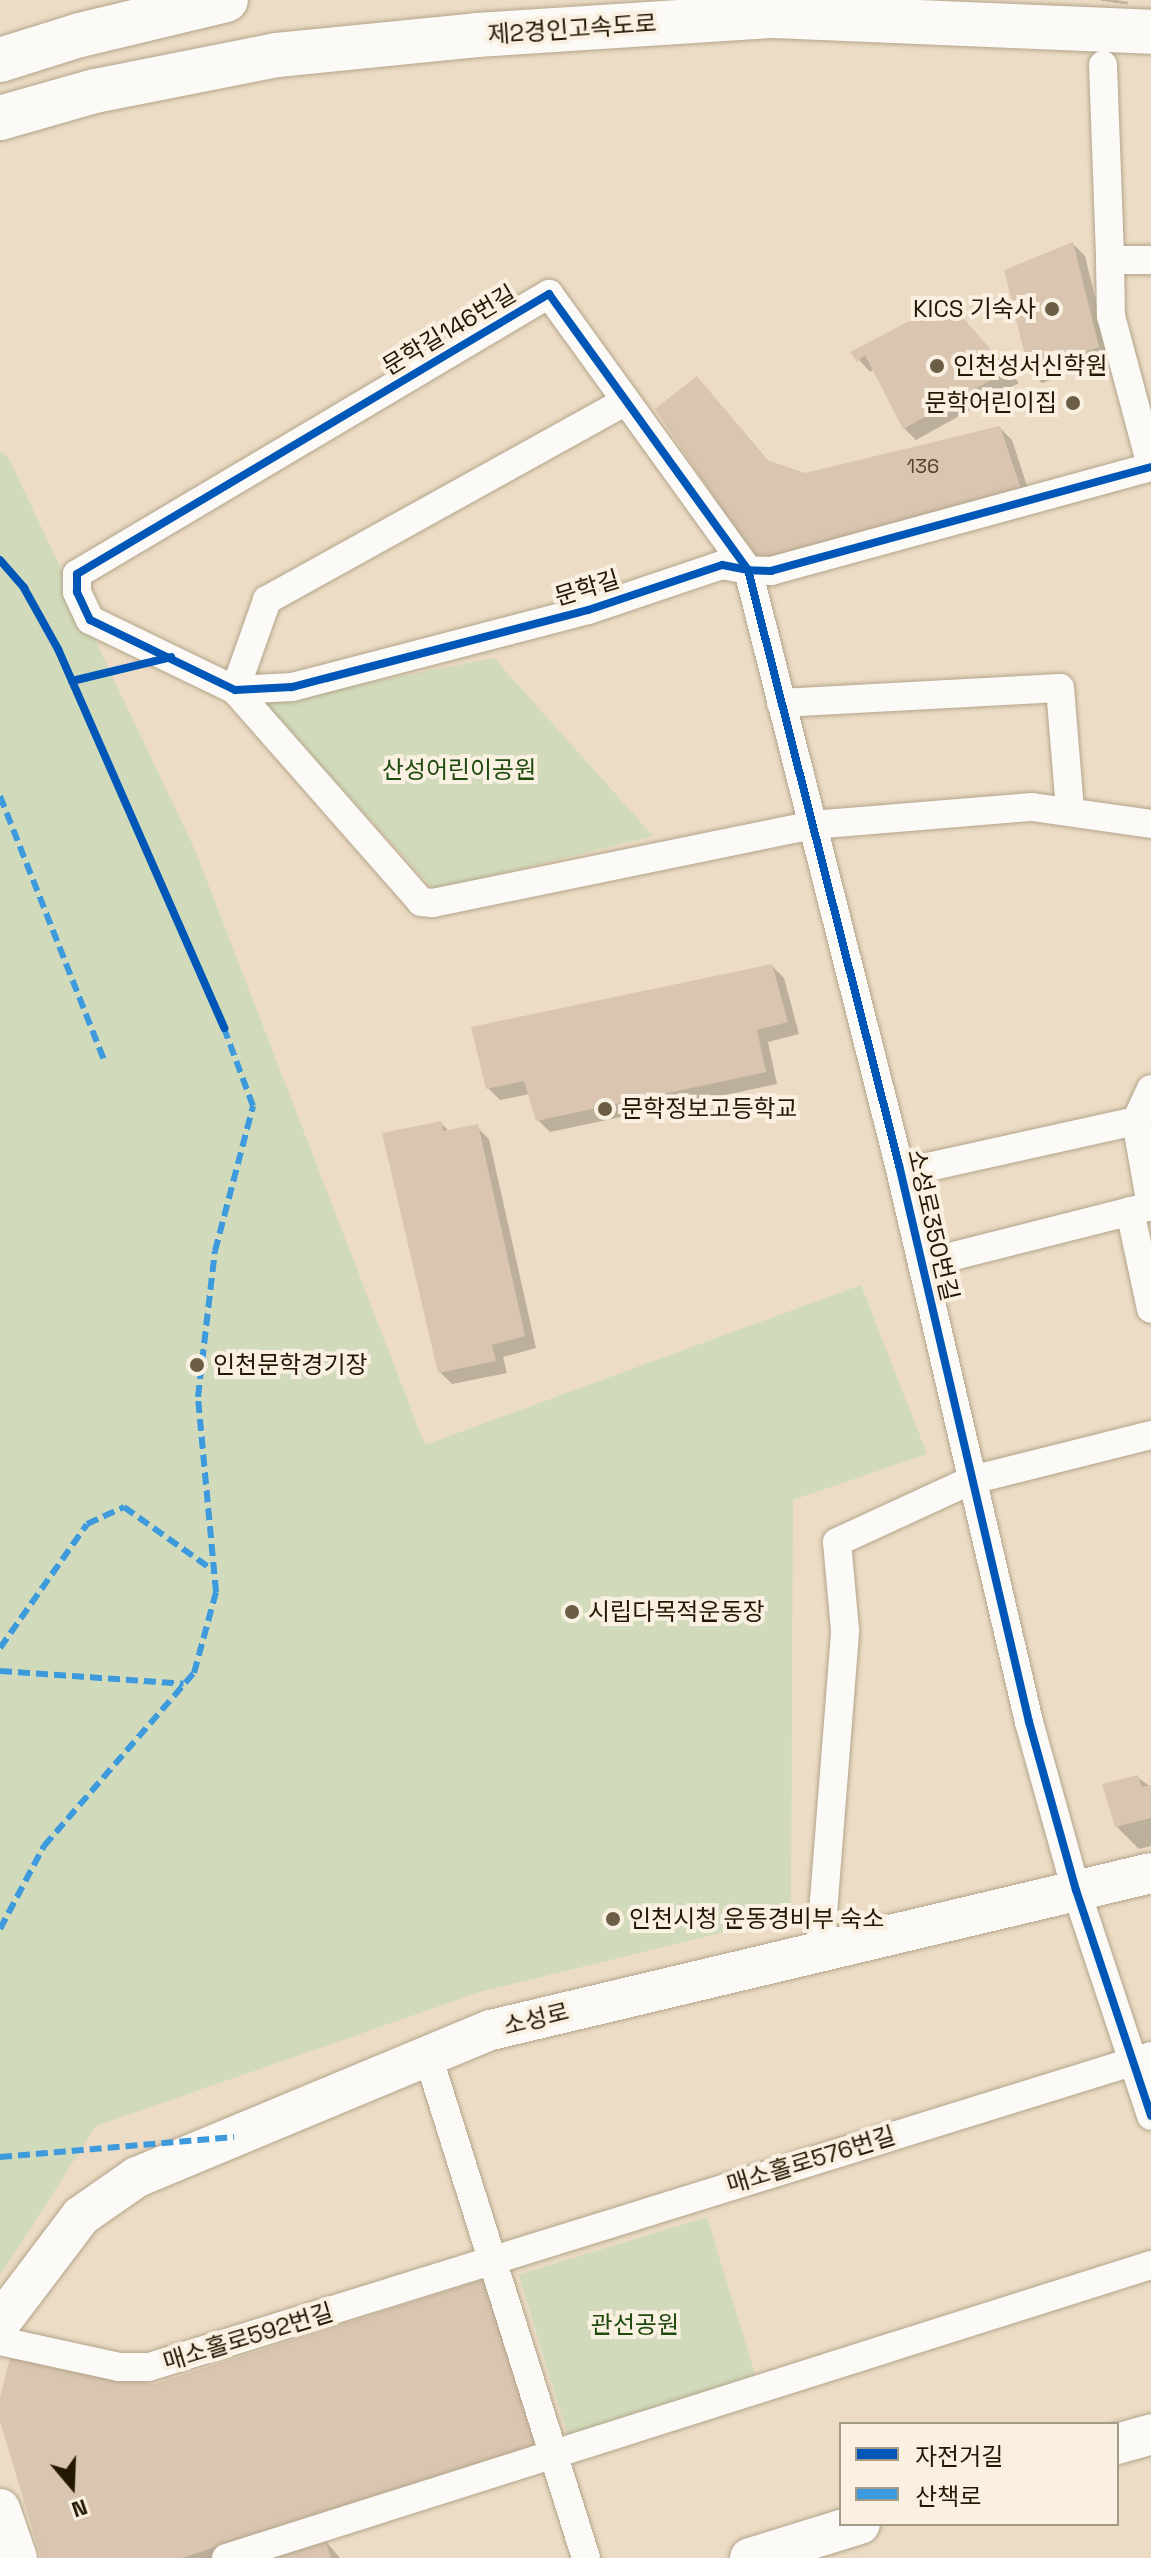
<!DOCTYPE html>
<html>
<head>
<meta charset="utf-8">
<style>
  body { margin:0 }
  #map { position:relative; width:1151px; height:2558px; overflow:hidden; background:#ecdcc5; font-family:"Space Grotesk","Noto Sans KR",sans-serif }
  div>[style] { position:absolute }
  .green>* { inset:0; background:#d1dbbb; transform-origin:0 0 }
  .shadow>* { inset:0; background:#0003 }
  .building>* { inset:0; background:#d9c5b0 }
  .street-tunnel>* { height:28px; margin-top:-14px; transform-origin:0; background:repeating-linear-gradient(90deg,#c4b59e 0 28px,transparent 0 42px) }
  .roads { filter:drop-shadow(0 0 2px #b3a48b) drop-shadow(0 0 2px #b3a48b) }
  .street>* { height:28px; margin:-14px; padding:0 14px; transform-origin:14px; border-radius:14px; background:#fcfaf6 }
  .secondary>* { height:40px; margin:-20px; padding:0 20px; transform-origin:20px; border-radius:20px; background:#fcfaf6 }
  .highway>* { height:44px; margin:-22px; padding:0 22px; transform-origin:22px; border-radius:22px; background:#fcfaf6 }
  .quiet>* { height:6px; margin-top:-3px; transform-origin:0; background:repeating-linear-gradient(90deg,#3c9add 0 12px,transparent 0 18px) }
  .cycleway>* { height:8px; margin:-4px; padding:0 4px; transform-origin:4px; border-radius:4px; background:#0057b8 }
  .dots>* { width:22px; height:22px; translate:-50% -50%; box-sizing:border-box; border:4px solid #f9f0e2; border-radius:50% }
  span { translate:-50% -50%; white-space:nowrap; text-align:center; line-height:1.15; -webkit-text-stroke:8px #f9f0e2; paint-order:stroke }
  .number-label { font-size:20px; color:#52432e }
  .number-label span { -webkit-text-stroke-width:0 }
  .street-label { font-size:24px; color:#251802 }
  .poi-label { font-size:24px; color:#251802 }
  .right { translate:-100% -50%; text-align:right }
  .left { translate:0 -50%; text-align:left }
  .park-label { font-size:24px; color:#1f4a0e }
  .legend { position:absolute; left:839px; top:2422px; width:280px; height:104px; box-sizing:border-box; background:#f9f0e2; border:2px solid #a49a88; margin:0; padding:10px 14px; list-style:none; font-size:24px; color:#251802 }
  .legend li { display:flex; align-items:center; gap:16px; height:40px }
  .legend b { width:40px; border:2px solid #a49a88 }
  .north { position:absolute; left:32px; top:2446px; width:80px; height:80px; -webkit-text-stroke:6px #f9f0e2; paint-order:stroke; rotate:161deg; font-size:22px; font-weight:700; line-height:32px; text-align:center; color:#251802 }
  .north::after { content:''; display:block; margin:auto; width:28px; height:36px; background:#251802; clip-path:polygon(50% 0,100% 100%,50% 72%,0 100%) }
</style>
</head>
<body>
<div id="map">
  <div class="green">
    <i style="clip-path:polygon(0 451px,8px 457px,195px 850px,425px 1445px,861px 1285px,927px 1454px,793px 1500px,791px 1916px,483px 1991px,96px 2126px,0 2276px)"></i>
    <i style="clip-path:polygon(494px 658px,653px 836px,434px 890px,265px 703px)"></i>
    <i style="left:707px;top:2217px;width:168px;height:197px;rotate:73deg"></i>
  </div>
  <div class="shadow">
    <i style="clip-path:polygon(1073px 244px,1085px 256px,1110px 359px,1042px 383px,1030px 371px)"></i>
    <i style="clip-path:polygon(960px 315px,1019px 383px,916px 440px,904px 428px,874px 369px,870px 372px,853px 353px)"></i>
    <i style="clip-path:polygon(709px 391px,769px 462px,805px 475px,1000px 428px,1012px 440px,1032px 501px,770px 571px)"></i>
    <i style="clip-path:polygon(772px 966px,784px 978px,799px 1034px,768px 1042px,777px 1084px,550px 1132px,538px 1120px,530px 1094px,500px 1100px,488px 1088px)"></i>
    <i style="clip-path:polygon(441px 1123px,450px 1132px,477px 1127px,489px 1139px,536px 1348px,503px 1357px,507px 1373px,452px 1384px,440px 1372px)"></i>
    <i style="clip-path:polygon(1137px 1777px,1151px 1787px,1151px 1846px,1139px 1849px,1116px 1826px)"></i>
    <i style="clip-path:polygon(0 2405px,246px 2558px,43px 2558px)"></i>
    <i style="clip-path:polygon(324px 2539px,340px 2558px,263px 2558px)"></i>
  </div>
  <div class="building">
    <i style="clip-path:polygon(1073px 242px,1099px 347px,1029px 372px,1004px 270px)"></i>
    <i style="clip-path:polygon(948px 301px,1009px 370px,903px 429px,865px 355px,857px 362px,850px 352px)"></i>
    <i style="clip-path:polygon(697px 376px,767px 460px,805px 473px,1000px 426px,1021px 489px,756px 560px,655px 409px)"></i>
    <i style="clip-path:polygon(772px 964px,788px 1022px,757px 1030px,766px 1072px,536px 1121px,524px 1081px,486px 1089px,471px 1027px)"></i>
    <i style="clip-path:polygon(442px 1121px,443px 1131px,478px 1124px,525px 1336px,492px 1345px,496px 1361px,438px 1373px,382px 1133px)"></i>
    <i style="clip-path:polygon(1138px 1775px,1142px 1787px,1151px 1785px,1151px 1818px,1115px 1827px,1102px 1784px)"></i>
    <i style="clip-path:polygon(484px 2279px,537px 2445px,181px 2558px,41px 2558px,0 2421px,0 2397px,10px 2358px,154px 2384px)"></i>
    <i style="clip-path:polygon(324px 2537px,331px 2558px,258px 2558px)"></i>
  </div>
  <div class="street-tunnel">
    <i style="left:1107px;top:44px;width:45px;rotate:-81deg"></i>
  </div>
  <div class="roads">
    <div class="street">
      <i style="left:1103px;top:65px;width:195px;rotate:87.9deg"></i>
      <i style="left:1151px;top:260px;width:41px;rotate:180deg"></i>
      <i style="left:1110px;top:260px;width:56px;rotate:89deg"></i>
      <i style="left:1111px;top:316px;width:154px;rotate:75deg"></i>
      <i style="left:1151px;top:467px;width:394px;rotate:164.7deg"></i>
      <i style="left:771px;top:571px;width:23px;rotate:-178deg"></i>
      <i style="left:748px;top:570px;width:26px;rotate:-169deg"></i>
      <i style="left:722px;top:565px;width:141px;rotate:161.4deg"></i>
      <i style="left:588px;top:610px;width:306px;rotate:165.4deg"></i>
      <i style="left:292px;top:687px;width:57px;rotate:177deg"></i>
      <i style="left:235px;top:690px;width:161px;rotate:-154.2deg"></i>
      <i style="left:90px;top:620px;width:31px;rotate:-115deg"></i>
      <i style="left:77px;top:592px;width:18px;rotate:-90deg"></i>
      <i style="left:77px;top:574px;width:549px;rotate:-30.68deg"></i>
      <i style="left:549px;top:294px;width:340px;rotate:54.2deg"></i>
      <i style="left:748px;top:570px;width:614px;rotate:75.76deg"></i>
      <i style="left:899px;top:1165px;width:572px;rotate:76.86deg"></i>
      <i style="left:1029px;top:1722px;width:174px;rotate:74.4deg"></i>
      <i style="left:1076px;top:1890px;width:238px;rotate:71.6deg"></i>
      <i style="left:235px;top:690px;width:282px;rotate:48.7deg"></i>
      <i style="left:421px;top:902px;width:12px;rotate:5deg"></i>
      <i style="left:433px;top:903px;width:387px;rotate:-11.6deg"></i>
      <i style="left:812px;top:825px;width:221px;rotate:-4.7deg"></i>
      <i style="left:1032px;top:807px;width:120px;rotate:8.1deg"></i>
      <i style="left:235px;top:690px;width:96px;rotate:-70.4deg"></i>
      <i style="left:267px;top:600px;width:410px;rotate:-29deg"></i>
      <i style="left:781px;top:703px;width:279px;rotate:-3.1deg"></i>
      <i style="left:1060px;top:688px;width:122px;rotate:85.3deg"></i>
      <i style="left:901px;top:1173px;width:241px;rotate:-12.5deg"></i>
      <i style="left:1151px;top:1206px;width:86px;rotate:-100deg"></i>
      <i style="left:1136px;top:1121px;width:35px;rotate:-65deg"></i>
      <i style="left:1130px;top:1211px;width:100px;rotate:77.9deg"></i>
      <i style="left:922px;top:1264px;width:236px;rotate:-14.2deg"></i>
      <i style="left:820px;top:1951px;width:322px;rotate:-85.5deg"></i>
      <i style="left:845px;top:1630px;width:88px;rotate:-95.2deg"></i>
      <i style="left:837px;top:1542px;width:149px;rotate:-24.7deg"></i>
      <i style="left:972px;top:1480px;width:185px;rotate:-14.1deg"></i>
      <i style="left:428px;top:2056px;width:526px;rotate:72.53deg"></i>
      <i style="left:0;top:2341px;width:122px;rotate:12.3deg"></i>
      <i style="left:119px;top:2367px;width:30px"></i>
      <i style="left:149px;top:2367px;width:1049px;rotate:-17.24deg"></i>
      <i style="left:226px;top:2558px;width:970px;rotate:-17.58deg"></i>
    </div>
    <div class="secondary">
      <i style="left:0;top:2323px;width:134px;rotate:-52.9deg"></i>
      <i style="left:81px;top:2216px;width:68px;rotate:-34.9deg"></i>
      <i style="left:137px;top:2177px;width:383px;rotate:-22.6deg"></i>
      <i style="left:491px;top:2030px;width:678px;rotate:-13.38deg"></i>
      <i style="left:1117px;top:2444px;width:35px;rotate:-16deg"></i>
      <i style="left:0;top:2509px;width:52px;rotate:70.9deg"></i>
      <i style="left:750px;top:2558px;width:115px;rotate:-17.2deg"></i>
    </div>
    <div class="highway">
      <i style="left:0;top:60px;width:84px;rotate:-17.4deg"></i>
      <i style="left:80px;top:35px;width:150px;rotate:-13.5deg"></i>
      <i style="left:0;top:118px;width:99px;rotate:-15.9deg"></i>
      <i style="left:95px;top:91px;width:186px;rotate:-11.2deg"></i>
      <i style="left:277px;top:55px;width:201px;rotate:-5.7deg"></i>
      <i style="left:477px;top:35px;width:298px;rotate:-3.7deg"></i>
      <i style="left:774px;top:16px;width:377px;rotate:2.4deg"></i>
    </div>
  </div>
  <div class="quiet">
    <i style="left:0;top:796px;width:286px;rotate:68.5deg"></i>
    <i style="left:0;top:1648px;width:151px;rotate:-54.9deg"></i>
    <i style="left:87px;top:1524px;width:41px;rotate:-24.7deg"></i>
    <i style="left:124px;top:1507px;width:110px;rotate:35.4deg"></i>
    <i style="left:0;top:1671px;width:184px;rotate:4deg"></i>
    <i style="left:0;top:1929px;width:94px;rotate:-62.1deg"></i>
    <i style="left:44px;top:1846px;width:229px;rotate:-49.1deg"></i>
    <i style="left:194px;top:1673px;width:84px;rotate:-74.8deg"></i>
    <i style="left:216px;top:1592px;width:196px;rotate:-95.3deg"></i>
    <i style="left:198px;top:1397px;width:147px;rotate:-83.4deg"></i>
    <i style="left:215px;top:1251px;width:150px;rotate:-75.3deg"></i>
    <i style="left:253px;top:1106px;width:83px;rotate:-110.4deg"></i>
    <i style="left:0;top:2157px;width:235px;rotate:-4.9deg"></i>
  </div>
  <div class="cycleway">
    <i style="left:1151px;top:467px;width:394px;rotate:164.7deg"></i>
    <i style="left:771px;top:571px;width:23px;rotate:-178deg"></i>
    <i style="left:748px;top:570px;width:26px;rotate:-169deg"></i>
    <i style="left:722px;top:565px;width:141px;rotate:161.4deg"></i>
    <i style="left:588px;top:610px;width:306px;rotate:165.4deg"></i>
    <i style="left:292px;top:687px;width:57px;rotate:177deg"></i>
    <i style="left:235px;top:690px;width:161px;rotate:-154.2deg"></i>
    <i style="left:90px;top:620px;width:31px;rotate:-115deg"></i>
    <i style="left:77px;top:592px;width:18px;rotate:-90deg"></i>
    <i style="left:77px;top:574px;width:549px;rotate:-30.68deg"></i>
    <i style="left:549px;top:294px;width:340px;rotate:54.2deg"></i>
    <i style="left:748px;top:570px;width:614px;rotate:75.76deg"></i>
    <i style="left:899px;top:1165px;width:572px;rotate:76.86deg"></i>
    <i style="left:1029px;top:1722px;width:174px;rotate:74.4deg"></i>
    <i style="left:1076px;top:1890px;width:238px;rotate:71.6deg"></i>
    <i style="left:0;top:560px;width:37px;rotate:49deg"></i>
    <i style="left:24px;top:588px;width:70px;rotate:60.9deg"></i>
    <i style="left:58px;top:649px;width:414px;rotate:66.3deg"></i>
    <i style="left:72px;top:681px;width:102px;rotate:-13.6deg"></i>
  </div>
  <div class="dots">
    <i style="left:1052px;top:309px;background:#6b5d46"></i>
    <i style="left:937px;top:366px;background:#6b5d46"></i>
    <i style="left:1073px;top:403px;background:#6b5d46"></i>
    <i style="left:605px;top:1109px;background:#6b5d46"></i>
    <i style="left:197px;top:1365px;background:#6b5d46"></i>
    <i style="left:572px;top:1612px;background:#6b5d46"></i>
    <i style="left:613px;top:1919px;background:#6b5d46"></i>
  </div>
  <div class="number-label">
    <span style="left:923px;top:466px">136</span>
  </div>
  <div class="street-label">
    <span style="left:572px;top:29px;rotate:-4deg">제2경인고속도로</span>
    <span style="left:449px;top:330px;rotate:-31deg">문학길146번길</span>
    <span style="left:587px;top:588px;rotate:-17deg">문학길</span>
    <span style="left:933px;top:1225px;rotate:77deg">소성로350번길</span>
    <span style="left:536px;top:2019px;rotate:-14deg">소성로</span>
    <span style="left:811px;top:2160px;rotate:-17deg">매소홀로576번길</span>
    <span style="left:248px;top:2337px;rotate:-17deg">매소홀로592번길</span>
  </div>
  <div class="poi-label">
    <span class="right" style="left:1036px;top:309px">KICS 기숙사</span>
    <span class="left" style="left:953px;top:366px">인천성서신학원</span>
    <span class="right" style="left:1057px;top:403px">문학어린이집</span>
    <span class="left" style="left:621px;top:1109px">문학정보고등학교</span>
    <span class="left" style="left:213px;top:1365px">인천문학경기장</span>
    <span class="left" style="left:588px;top:1612px">시립다목적운동장</span>
    <span class="left" style="left:629px;top:1919px">인천시청 운동경비부 숙소</span>
  </div>
  <div class="park-label">
    <span style="left:459px;top:770px">산성어린이공원</span>
    <span style="left:635px;top:2325px">관선공원</span>
  </div>
  <ul class="legend">
  <li><b style="height:10px;background:#0057b8"></b>자전거길</li>
  <li><b style="height:10px;background:#3c9add"></b>산책로</li>
  </ul>
  <div class="north">N</div>
</div>
</body>
</html>
